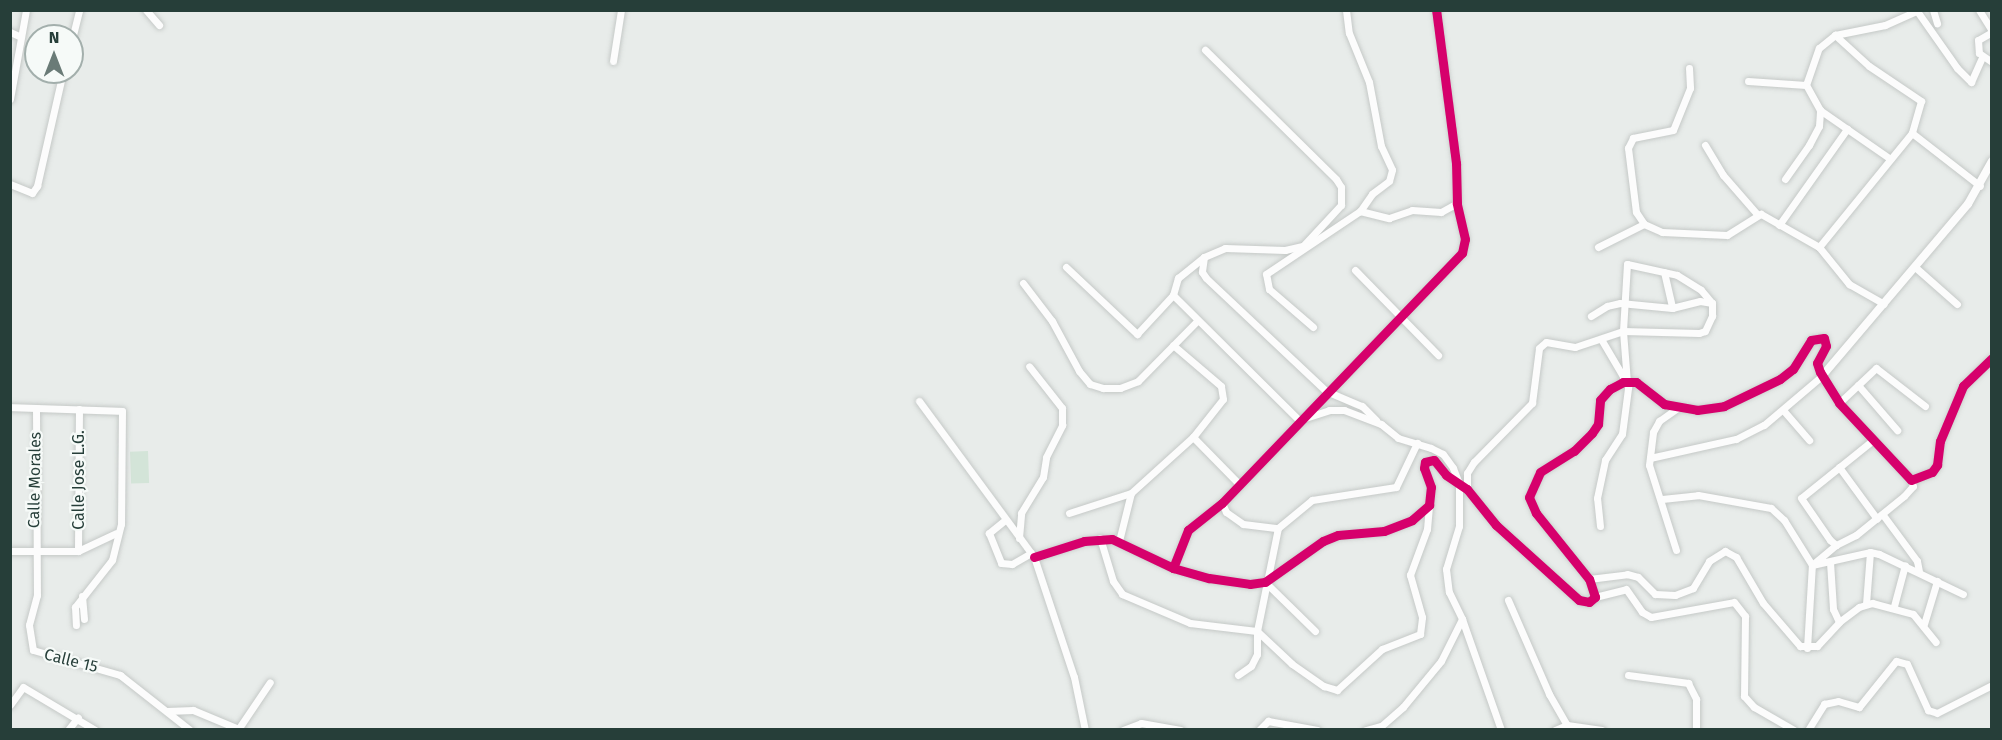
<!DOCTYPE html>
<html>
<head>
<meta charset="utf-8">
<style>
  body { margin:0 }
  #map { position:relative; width:2002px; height:740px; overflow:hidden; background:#e8ecea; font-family:"Fira Sans",sans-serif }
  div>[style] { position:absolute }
  .green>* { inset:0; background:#d3e4d8; transform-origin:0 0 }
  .roads { filter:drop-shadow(0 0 2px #c5c9c7) drop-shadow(0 0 2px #c5c9c7) }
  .minor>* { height:7px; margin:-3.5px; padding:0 3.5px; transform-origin:3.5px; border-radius:3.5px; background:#fcfcfc }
  .tertiary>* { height:8px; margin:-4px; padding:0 4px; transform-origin:4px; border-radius:4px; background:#fcfcfc }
  .cycleway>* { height:9px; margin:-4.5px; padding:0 4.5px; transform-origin:4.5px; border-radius:4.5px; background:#d6006c }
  span { translate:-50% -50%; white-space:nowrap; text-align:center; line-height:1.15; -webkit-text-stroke:4.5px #f6faf8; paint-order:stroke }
  .street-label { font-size:16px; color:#263e39 }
  .frame { position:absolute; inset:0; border:12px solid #263e39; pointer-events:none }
  .north { position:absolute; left:24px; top:24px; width:60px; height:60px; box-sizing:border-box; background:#f6faf8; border:2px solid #a3afac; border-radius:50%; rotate:0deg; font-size:16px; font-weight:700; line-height:24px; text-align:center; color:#263e39 }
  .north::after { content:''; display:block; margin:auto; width:21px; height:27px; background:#6a7b77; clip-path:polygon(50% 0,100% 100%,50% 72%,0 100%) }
</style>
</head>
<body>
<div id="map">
  <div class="green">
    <i style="left:148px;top:451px;width:32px;height:18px;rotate:88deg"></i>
  </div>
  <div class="roads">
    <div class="minor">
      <i style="left:146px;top:10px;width:20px;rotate:49deg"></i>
      <i style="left:1346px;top:10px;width:23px;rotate:83deg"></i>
      <i style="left:1349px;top:33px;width:53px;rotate:67.8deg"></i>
      <i style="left:1369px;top:82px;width:65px;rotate:79.4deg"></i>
      <i style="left:1381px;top:146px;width:26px;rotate:65deg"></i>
      <i style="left:1392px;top:170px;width:11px;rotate:105deg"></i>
      <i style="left:1389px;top:181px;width:21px;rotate:143deg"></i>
      <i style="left:1372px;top:194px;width:21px;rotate:125deg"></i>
      <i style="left:1933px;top:10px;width:14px;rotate:73deg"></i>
      <i style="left:1979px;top:10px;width:25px;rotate:58deg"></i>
      <i style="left:1917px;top:11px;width:70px;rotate:54.9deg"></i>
      <i style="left:1957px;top:68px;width:20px;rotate:45deg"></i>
      <i style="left:1971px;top:82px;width:27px;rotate:-66deg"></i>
      <i style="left:10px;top:32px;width:12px;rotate:24deg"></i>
      <i style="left:1992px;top:32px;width:16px;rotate:150deg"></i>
      <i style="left:1978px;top:40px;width:13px;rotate:86deg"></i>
      <i style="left:1979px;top:53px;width:16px;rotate:35deg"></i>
      <i style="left:1835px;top:35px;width:46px;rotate:42.4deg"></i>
      <i style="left:1869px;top:66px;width:63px;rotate:33.9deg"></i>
      <i style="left:1921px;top:101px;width:33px;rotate:106deg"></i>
      <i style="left:72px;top:39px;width:30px;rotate:-76deg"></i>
      <i style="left:613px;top:61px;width:52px;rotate:-81.1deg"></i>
      <i style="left:1689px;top:68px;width:20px;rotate:87deg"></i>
      <i style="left:1690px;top:88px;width:45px;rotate:112deg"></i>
      <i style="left:1673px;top:130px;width:41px;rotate:168.7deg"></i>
      <i style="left:1633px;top:138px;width:11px;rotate:117deg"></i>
      <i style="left:1628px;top:148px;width:64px;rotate:82.9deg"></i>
      <i style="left:1636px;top:212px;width:14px;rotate:56deg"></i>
      <i style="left:1644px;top:224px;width:20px;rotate:24deg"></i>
      <i style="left:1662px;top:232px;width:65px;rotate:2.6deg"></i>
      <i style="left:1727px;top:235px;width:40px;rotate:-32deg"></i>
      <i style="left:1761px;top:214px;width:67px;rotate:29.6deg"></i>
      <i style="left:1819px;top:247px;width:48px;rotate:51deg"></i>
      <i style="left:1849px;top:284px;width:40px;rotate:29.7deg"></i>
      <i style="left:1748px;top:81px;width:58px;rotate:3.9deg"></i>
      <i style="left:10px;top:99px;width:90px;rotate:-79.8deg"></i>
      <i style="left:1705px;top:145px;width:35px;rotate:59deg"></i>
      <i style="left:1723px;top:175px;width:52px;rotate:48.9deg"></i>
      <i style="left:1889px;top:158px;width:84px;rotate:-145.2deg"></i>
      <i style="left:1820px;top:110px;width:29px;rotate:-119deg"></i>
      <i style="left:1806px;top:85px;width:39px;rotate:-71deg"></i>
      <i style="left:1819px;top:48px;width:21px;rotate:-39deg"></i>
      <i style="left:1835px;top:35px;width:51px;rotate:-11.3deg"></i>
      <i style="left:1885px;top:25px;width:36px;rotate:-24deg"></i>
      <i style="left:1785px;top:179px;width:42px;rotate:-54.8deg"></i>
      <i style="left:1809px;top:145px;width:21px;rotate:-62deg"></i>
      <i style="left:1819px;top:126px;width:16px;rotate:-86deg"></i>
      <i style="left:10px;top:184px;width:24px;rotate:22deg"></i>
      <i style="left:32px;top:193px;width:9px;rotate:-54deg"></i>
      <i style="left:37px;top:186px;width:117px;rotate:-77.2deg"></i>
      <i style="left:1779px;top:225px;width:118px;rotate:-54.7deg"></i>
      <i style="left:1598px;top:247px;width:51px;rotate:-26.6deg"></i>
      <i style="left:1819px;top:247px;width:147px;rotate:-50.8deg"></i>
      <i style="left:1912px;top:133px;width:86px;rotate:37.9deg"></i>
      <i style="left:1204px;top:257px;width:15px;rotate:98deg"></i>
      <i style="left:1202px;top:272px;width:7px;rotate:56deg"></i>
      <i style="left:1206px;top:278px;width:165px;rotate:43.3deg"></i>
      <i style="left:1326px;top:391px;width:39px;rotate:23deg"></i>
      <i style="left:1362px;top:406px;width:20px;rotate:45deg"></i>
      <i style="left:1066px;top:267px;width:98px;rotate:43.3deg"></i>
      <i style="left:1137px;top:334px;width:53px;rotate:-47.3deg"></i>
      <i style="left:1173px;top:295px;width:18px;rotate:-74deg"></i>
      <i style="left:1178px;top:278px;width:33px;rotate:-39deg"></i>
      <i style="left:1204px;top:257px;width:23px;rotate:-23deg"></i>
      <i style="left:1225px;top:248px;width:60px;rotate:1.9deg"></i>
      <i style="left:1285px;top:250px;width:18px;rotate:-13deg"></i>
      <i style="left:1303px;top:246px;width:56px;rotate:-47.2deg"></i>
      <i style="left:1341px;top:205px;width:18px;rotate:-90deg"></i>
      <i style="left:1341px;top:187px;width:9px;rotate:-122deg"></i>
      <i style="left:1336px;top:179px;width:184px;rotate:-135.4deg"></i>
      <i style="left:1915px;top:267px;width:56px;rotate:41.4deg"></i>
      <i style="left:1355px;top:270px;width:119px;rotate:45.7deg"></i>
      <i style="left:1664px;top:272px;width:37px;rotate:77deg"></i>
      <i style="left:1023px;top:283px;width:48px;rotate:52.7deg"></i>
      <i style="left:1052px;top:321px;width:57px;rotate:61.6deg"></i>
      <i style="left:1079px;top:371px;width:17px;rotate:50deg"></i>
      <i style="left:1090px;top:384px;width:14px;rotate:17deg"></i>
      <i style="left:1103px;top:388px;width:17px"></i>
      <i style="left:1120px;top:388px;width:19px;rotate:-21deg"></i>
      <i style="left:1138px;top:381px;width:84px;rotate:-45.5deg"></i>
      <i style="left:1173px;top:295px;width:177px;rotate:44.8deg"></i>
      <i style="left:1299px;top:420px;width:32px;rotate:-18deg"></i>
      <i style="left:1329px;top:410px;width:15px"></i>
      <i style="left:1344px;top:410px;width:40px;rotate:21deg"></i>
      <i style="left:1381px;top:424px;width:22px;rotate:39deg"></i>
      <i style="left:1398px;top:438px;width:34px;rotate:17deg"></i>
      <i style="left:1431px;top:448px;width:13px;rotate:27deg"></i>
      <i style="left:1443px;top:454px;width:17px;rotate:54deg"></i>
      <i style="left:1453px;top:468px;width:17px;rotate:69deg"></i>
      <i style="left:1459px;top:484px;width:42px;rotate:90deg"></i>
      <i style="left:1459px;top:526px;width:45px;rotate:106.8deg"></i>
      <i style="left:1446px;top:569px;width:23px;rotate:83deg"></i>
      <i style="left:1449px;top:592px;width:30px;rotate:64deg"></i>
      <i style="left:1462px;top:619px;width:47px;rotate:116.6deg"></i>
      <i style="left:1441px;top:661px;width:60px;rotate:129.6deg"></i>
      <i style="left:1403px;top:707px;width:29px;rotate:139deg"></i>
      <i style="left:1381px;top:726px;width:16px;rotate:165deg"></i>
      <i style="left:1313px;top:327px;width:58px;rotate:-139.2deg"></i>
      <i style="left:1269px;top:289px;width:15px;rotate:-101deg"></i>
      <i style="left:1266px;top:274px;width:113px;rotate:-33.8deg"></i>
      <i style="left:1360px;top:211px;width:30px;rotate:14deg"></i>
      <i style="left:1389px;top:218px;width:24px;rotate:-19deg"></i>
      <i style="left:1412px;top:210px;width:29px;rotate:4deg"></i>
      <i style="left:1441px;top:212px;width:18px;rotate:-29deg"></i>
      <i style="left:1601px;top:339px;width:45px;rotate:59.5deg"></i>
      <i style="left:1627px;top:382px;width:51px;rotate:-94.5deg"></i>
      <i style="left:1623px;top:331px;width:67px;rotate:-86.6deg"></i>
      <i style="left:1627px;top:264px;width:51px;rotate:12.4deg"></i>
      <i style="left:1677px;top:275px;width:28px;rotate:32deg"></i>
      <i style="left:1701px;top:290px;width:17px;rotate:50deg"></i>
      <i style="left:1858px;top:385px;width:60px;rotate:49.1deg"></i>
      <i style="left:919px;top:401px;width:194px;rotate:53.6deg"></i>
      <i style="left:1034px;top:557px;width:126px;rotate:71.6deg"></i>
      <i style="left:1074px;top:677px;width:54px;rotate:78.3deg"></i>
      <i style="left:1839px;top:403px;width:51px;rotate:-43.4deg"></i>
      <i style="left:1876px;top:368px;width:62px;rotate:37.8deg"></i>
      <i style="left:10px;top:407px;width:112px;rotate:2deg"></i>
      <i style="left:122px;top:411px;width:113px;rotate:90.5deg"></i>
      <i style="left:121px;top:524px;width:37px;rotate:104deg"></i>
      <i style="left:112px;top:560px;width:60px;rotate:128.2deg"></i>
      <i style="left:75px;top:607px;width:18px;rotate:87deg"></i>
      <i style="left:36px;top:408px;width:187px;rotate:89.7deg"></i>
      <i style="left:37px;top:595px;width:31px;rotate:105deg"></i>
      <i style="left:29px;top:625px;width:25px;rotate:81deg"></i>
      <i style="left:33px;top:650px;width:91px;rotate:16deg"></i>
      <i style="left:120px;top:675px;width:89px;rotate:38.2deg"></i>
      <i style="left:1783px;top:410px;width:40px;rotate:49deg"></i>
      <i style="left:1193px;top:437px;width:64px;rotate:45.6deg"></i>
      <i style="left:1873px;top:440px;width:92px;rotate:141.1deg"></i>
      <i style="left:1801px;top:498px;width:51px;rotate:55.4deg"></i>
      <i style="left:1830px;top:540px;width:8px;rotate:40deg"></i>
      <i style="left:1836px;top:545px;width:22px;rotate:-27deg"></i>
      <i style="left:1856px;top:535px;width:62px;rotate:-39.1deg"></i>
      <i style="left:1904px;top:496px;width:13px;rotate:-48deg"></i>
      <i style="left:1913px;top:486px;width:6px;rotate:-108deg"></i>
      <i style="left:1650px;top:458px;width:88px;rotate:-12.5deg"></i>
      <i style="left:1736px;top:439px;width:31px;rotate:-27deg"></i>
      <i style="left:1764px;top:425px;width:77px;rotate:-40.3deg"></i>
      <i style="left:1839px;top:467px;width:64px;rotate:53.8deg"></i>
      <i style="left:1467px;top:489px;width:16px;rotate:-90deg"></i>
      <i style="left:1467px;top:473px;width:13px;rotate:-58deg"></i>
      <i style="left:1474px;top:462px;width:83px;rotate:-45.5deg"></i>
      <i style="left:1532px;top:403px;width:55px;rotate:-82.7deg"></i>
      <i style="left:1539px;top:348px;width:9px;rotate:-41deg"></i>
      <i style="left:1546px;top:342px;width:29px;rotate:10deg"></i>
      <i style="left:1575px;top:347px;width:51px;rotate:-18.4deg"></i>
      <i style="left:1623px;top:331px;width:76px;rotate:1.5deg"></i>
      <i style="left:1699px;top:333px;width:6px;rotate:-18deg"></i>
      <i style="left:1705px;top:331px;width:17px;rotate:-65deg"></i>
      <i style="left:1712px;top:316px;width:13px;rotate:-90deg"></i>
      <i style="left:1712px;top:303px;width:12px;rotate:-171deg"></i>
      <i style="left:1700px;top:301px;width:29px;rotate:166deg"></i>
      <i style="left:1672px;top:308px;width:52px;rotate:-174.5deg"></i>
      <i style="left:1620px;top:303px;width:13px;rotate:167deg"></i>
      <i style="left:1607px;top:306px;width:19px;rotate:148deg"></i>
      <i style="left:1662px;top:499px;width:36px;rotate:-6deg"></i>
      <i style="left:1698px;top:495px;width:74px;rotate:10.1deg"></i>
      <i style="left:1771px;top:508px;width:18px;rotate:43deg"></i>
      <i style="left:1784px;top:520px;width:53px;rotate:58.1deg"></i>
      <i style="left:1812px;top:565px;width:59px;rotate:-12.6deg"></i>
      <i style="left:1870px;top:552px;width:9px;rotate:13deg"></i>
      <i style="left:1879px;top:554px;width:93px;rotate:25.5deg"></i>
      <i style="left:1222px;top:503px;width:10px;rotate:66deg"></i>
      <i style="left:1226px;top:512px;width:21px;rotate:35deg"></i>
      <i style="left:1243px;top:524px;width:35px;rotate:7deg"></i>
      <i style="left:1069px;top:513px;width:65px;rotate:-17.9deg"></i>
      <i style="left:1883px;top:515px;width:57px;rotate:53.5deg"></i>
      <i style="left:1917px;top:561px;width:10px;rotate:79deg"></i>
      <i style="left:1005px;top:520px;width:21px;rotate:141deg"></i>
      <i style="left:989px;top:533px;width:32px;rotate:68deg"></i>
      <i style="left:1001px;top:563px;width:11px;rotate:5deg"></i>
      <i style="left:1012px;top:564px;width:22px;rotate:-30deg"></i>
      <i style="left:1600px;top:526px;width:28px;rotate:-96deg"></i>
      <i style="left:1597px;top:498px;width:39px;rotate:-78deg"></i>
      <i style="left:1605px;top:460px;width:31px;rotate:-57deg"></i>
      <i style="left:1622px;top:434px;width:53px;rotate:-82.5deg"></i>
      <i style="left:1019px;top:538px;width:25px;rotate:-85deg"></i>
      <i style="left:1021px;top:513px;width:42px;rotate:-58.6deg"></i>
      <i style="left:1043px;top:477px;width:20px;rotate:-81deg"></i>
      <i style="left:1046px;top:457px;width:36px;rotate:-63deg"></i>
      <i style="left:1062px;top:425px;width:17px;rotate:-90deg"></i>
      <i style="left:1062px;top:408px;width:53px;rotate:-128.2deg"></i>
      <i style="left:1100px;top:538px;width:45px;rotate:73.2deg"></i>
      <i style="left:1113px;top:581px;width:16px;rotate:55deg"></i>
      <i style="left:1122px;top:594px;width:74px;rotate:23.1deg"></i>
      <i style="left:1190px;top:623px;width:67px;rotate:6.8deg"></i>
      <i style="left:1257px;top:631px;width:48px;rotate:43.3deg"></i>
      <i style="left:1292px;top:664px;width:39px;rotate:35deg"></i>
      <i style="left:1324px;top:686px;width:14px;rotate:17deg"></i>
      <i style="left:1337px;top:690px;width:61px;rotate:-42.3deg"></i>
      <i style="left:1382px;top:649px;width:41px;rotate:-21.5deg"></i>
      <i style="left:1420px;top:634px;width:17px;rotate:-83deg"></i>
      <i style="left:1422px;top:617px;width:44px;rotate:-105.9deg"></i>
      <i style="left:1410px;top:575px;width:49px;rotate:-69.7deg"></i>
      <i style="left:1427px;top:529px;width:24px;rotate:-85deg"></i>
      <i style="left:1119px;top:541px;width:49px;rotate:-76deg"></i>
      <i style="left:1131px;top:493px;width:84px;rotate:-42.1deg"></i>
      <i style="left:1193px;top:437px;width:48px;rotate:-51.7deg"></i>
      <i style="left:1223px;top:399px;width:13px;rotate:-99deg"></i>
      <i style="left:1221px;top:386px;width:63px;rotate:-139.5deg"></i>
      <i style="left:1676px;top:550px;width:89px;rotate:-107.6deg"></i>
      <i style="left:1649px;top:465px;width:33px;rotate:-83deg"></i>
      <i style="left:1653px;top:432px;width:13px;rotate:-61deg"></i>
      <i style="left:1659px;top:421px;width:24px;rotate:-35deg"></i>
      <i style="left:10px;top:551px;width:68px"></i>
      <i style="left:78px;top:551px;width:42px;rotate:-25.3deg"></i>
      <i style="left:78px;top:551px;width:142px;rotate:-89.6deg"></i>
      <i style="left:1034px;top:557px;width:52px;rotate:-17.7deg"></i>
      <i style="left:1084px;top:541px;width:28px;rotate:-4deg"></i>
      <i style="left:1112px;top:539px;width:68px;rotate:25.4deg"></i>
      <i style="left:1173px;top:568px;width:37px;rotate:16deg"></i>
      <i style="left:1209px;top:578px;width:41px;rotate:8.3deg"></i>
      <i style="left:1250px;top:584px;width:15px;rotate:-8deg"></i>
      <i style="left:1265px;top:582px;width:71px;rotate:-35.3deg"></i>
      <i style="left:1323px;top:541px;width:16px;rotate:-22deg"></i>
      <i style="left:1338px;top:535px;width:46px;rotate:-5deg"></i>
      <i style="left:1384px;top:531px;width:30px;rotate:-21deg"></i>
      <i style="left:1412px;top:520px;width:23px;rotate:-41deg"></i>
      <i style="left:1429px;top:505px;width:18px;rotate:-84deg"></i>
      <i style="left:1431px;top:487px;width:20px;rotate:-110deg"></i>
      <i style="left:1424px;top:468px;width:6px;rotate:-81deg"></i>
      <i style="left:1425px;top:462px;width:9px;rotate:-13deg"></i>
      <i style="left:1434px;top:460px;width:19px;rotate:51deg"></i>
      <i style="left:1446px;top:475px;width:25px;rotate:34deg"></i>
      <i style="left:1467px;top:489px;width:46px;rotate:51.1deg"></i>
      <i style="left:1496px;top:525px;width:112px;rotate:42.1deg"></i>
      <i style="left:1579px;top:600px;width:10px;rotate:11deg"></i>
      <i style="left:1589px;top:602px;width:8px;rotate:-40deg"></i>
      <i style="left:1595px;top:597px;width:19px;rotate:-108deg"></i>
      <i style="left:1589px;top:579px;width:85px;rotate:-128.8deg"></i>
      <i style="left:1536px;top:513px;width:17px;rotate:-114deg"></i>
      <i style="left:1529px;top:497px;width:27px;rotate:-66deg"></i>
      <i style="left:1540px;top:472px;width:40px;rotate:-32deg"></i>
      <i style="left:1574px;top:451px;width:25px;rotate:-45deg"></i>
      <i style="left:1592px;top:433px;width:11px;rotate:-56deg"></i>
      <i style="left:1598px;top:424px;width:24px;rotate:-85deg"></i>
      <i style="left:1600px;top:400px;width:15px;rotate:-48deg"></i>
      <i style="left:1610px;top:389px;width:15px;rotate:-28deg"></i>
      <i style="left:1623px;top:382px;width:13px"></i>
      <i style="left:1636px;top:382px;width:36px;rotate:38deg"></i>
      <i style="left:1664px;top:404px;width:34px;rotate:10deg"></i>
      <i style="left:1697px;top:410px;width:27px;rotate:-8deg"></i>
      <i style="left:1724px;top:406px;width:62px;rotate:-25.7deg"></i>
      <i style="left:1780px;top:379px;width:16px;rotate:-38deg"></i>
      <i style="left:1793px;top:369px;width:34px;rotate:-58deg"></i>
      <i style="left:1811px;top:340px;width:13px;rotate:-9deg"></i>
      <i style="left:1824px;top:338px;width:8px;rotate:76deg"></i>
      <i style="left:1826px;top:346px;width:19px;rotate:118deg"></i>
      <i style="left:1817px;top:363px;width:9px;rotate:72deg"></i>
      <i style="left:1820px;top:372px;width:36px;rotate:58deg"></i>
      <i style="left:1839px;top:403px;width:105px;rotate:46.9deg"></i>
      <i style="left:1911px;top:480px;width:22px;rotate:-21deg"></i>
      <i style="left:1932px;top:472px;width:9px;rotate:-54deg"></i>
      <i style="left:1937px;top:465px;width:24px;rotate:-83deg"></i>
      <i style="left:1940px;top:441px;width:60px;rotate:-67.3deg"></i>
      <i style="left:1963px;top:386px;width:40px;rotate:-44deg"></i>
      <i style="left:1830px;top:562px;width:47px;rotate:86.3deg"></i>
      <i style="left:1833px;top:609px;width:14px;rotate:65deg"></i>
      <i style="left:1173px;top:568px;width:41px;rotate:-68.5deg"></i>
      <i style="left:1188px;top:530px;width:43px;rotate:-38.5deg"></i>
      <i style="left:1222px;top:503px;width:347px;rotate:-46.2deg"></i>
      <i style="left:1462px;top:253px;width:14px;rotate:-78deg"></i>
      <i style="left:1465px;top:239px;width:37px;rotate:-103deg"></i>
      <i style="left:1457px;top:203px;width:40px;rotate:-91.4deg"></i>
      <i style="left:1456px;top:163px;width:154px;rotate:-97.4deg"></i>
      <i style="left:1589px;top:579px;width:38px;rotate:-7deg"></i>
      <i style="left:1627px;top:574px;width:11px;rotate:15deg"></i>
      <i style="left:1638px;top:577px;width:24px;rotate:45deg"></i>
      <i style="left:1655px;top:594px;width:20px;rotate:3deg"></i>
      <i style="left:1675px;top:595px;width:19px;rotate:-21deg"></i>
      <i style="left:1693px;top:588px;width:31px;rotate:-59deg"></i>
      <i style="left:1709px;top:561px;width:19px;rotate:-32deg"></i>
      <i style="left:1725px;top:551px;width:13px;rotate:29deg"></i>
      <i style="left:1736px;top:557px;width:53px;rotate:59.6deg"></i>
      <i style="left:1763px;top:603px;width:57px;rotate:49.3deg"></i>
      <i style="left:1800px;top:646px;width:17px"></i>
      <i style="left:1817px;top:646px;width:33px;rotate:-47deg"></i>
      <i style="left:1839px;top:622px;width:25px;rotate:-37deg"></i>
      <i style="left:1859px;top:607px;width:14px;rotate:-17deg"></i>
      <i style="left:1872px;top:603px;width:42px;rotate:15deg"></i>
      <i style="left:1913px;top:614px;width:36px;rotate:51deg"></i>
      <i style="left:1265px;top:582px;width:70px;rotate:44.4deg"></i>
      <i style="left:82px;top:596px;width:23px;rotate:85deg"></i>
      <i style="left:1595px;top:597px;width:32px;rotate:-14deg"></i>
      <i style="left:1626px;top:589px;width:28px;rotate:55deg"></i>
      <i style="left:1642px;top:612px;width:10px;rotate:29deg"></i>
      <i style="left:1651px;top:617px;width:84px;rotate:-10.2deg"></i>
      <i style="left:1734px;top:602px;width:18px;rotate:52deg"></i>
      <i style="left:1745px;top:616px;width:80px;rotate:90.7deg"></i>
      <i style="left:1744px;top:696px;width:15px;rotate:48deg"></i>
      <i style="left:1754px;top:707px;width:46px;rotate:29.9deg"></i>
      <i style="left:1508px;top:600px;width:103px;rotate:66.4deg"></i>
      <i style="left:1549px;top:694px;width:36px;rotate:60deg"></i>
      <i style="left:1866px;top:604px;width:52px;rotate:-85.6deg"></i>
      <i style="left:1894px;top:606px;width:42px;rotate:-75deg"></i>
      <i style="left:1462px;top:619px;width:118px;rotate:70.6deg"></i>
      <i style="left:1924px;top:624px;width:45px;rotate:-73.2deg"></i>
      <i style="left:1807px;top:648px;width:83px;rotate:-86.6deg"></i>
      <i style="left:1812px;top:565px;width:31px;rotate:-40deg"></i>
      <i style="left:1238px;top:675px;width:16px;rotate:-35deg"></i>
      <i style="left:1251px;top:666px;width:13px;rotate:-63deg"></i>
      <i style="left:1257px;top:654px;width:23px;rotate:-90deg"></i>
      <i style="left:1257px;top:631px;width:105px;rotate:-78.5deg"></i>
      <i style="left:1278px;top:528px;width:44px;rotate:-39.5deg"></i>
      <i style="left:1312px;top:500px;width:85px;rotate:-8.8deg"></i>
      <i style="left:1396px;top:487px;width:49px;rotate:-64.5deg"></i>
      <i style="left:1628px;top:675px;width:61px;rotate:7.6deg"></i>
      <i style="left:1688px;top:683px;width:18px;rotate:63deg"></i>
      <i style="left:1696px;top:699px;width:31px;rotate:90deg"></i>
      <i style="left:10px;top:705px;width:22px;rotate:-54deg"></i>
      <i style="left:23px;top:687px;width:84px;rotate:30.8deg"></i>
      <i style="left:167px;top:711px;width:26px;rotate:-2deg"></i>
      <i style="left:193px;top:710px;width:52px;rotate:22.6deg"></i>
      <i style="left:239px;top:728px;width:55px;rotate:-56deg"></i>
      <i style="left:68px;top:730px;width:16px;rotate:-52deg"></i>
      <i style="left:1123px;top:730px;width:19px;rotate:-21deg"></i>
      <i style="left:1141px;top:723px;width:40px;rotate:10deg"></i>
      <i style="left:1259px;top:730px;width:13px;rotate:-45deg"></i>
      <i style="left:1268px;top:721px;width:50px;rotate:10.4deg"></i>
      <i style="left:1555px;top:730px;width:13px;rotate:-23deg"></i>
      <i style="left:1567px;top:725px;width:35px;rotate:8deg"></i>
      <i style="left:1808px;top:730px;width:31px;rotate:-58deg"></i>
      <i style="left:1824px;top:704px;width:14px;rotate:-12deg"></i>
      <i style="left:1838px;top:701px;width:22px;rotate:16deg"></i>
      <i style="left:1859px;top:707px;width:59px;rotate:-51.2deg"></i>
      <i style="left:1896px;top:661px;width:11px;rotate:15deg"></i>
      <i style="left:1907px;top:664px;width:51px;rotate:65.5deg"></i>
      <i style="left:1928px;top:710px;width:9px;rotate:18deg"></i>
      <i style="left:1937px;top:713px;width:62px;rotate:-27deg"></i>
    </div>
    <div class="tertiary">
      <i style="left:1823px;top:375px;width:224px;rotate:-49.7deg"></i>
      <i style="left:1968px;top:204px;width:49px;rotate:-60.8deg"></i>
    </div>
  </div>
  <div class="cycleway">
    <i style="left:1034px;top:557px;width:52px;rotate:-17.7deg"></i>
    <i style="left:1084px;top:541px;width:28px;rotate:-4deg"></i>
    <i style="left:1112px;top:539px;width:68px;rotate:25.4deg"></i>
    <i style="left:1173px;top:568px;width:37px;rotate:16deg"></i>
    <i style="left:1209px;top:578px;width:41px;rotate:8.3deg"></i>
    <i style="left:1250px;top:584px;width:15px;rotate:-8deg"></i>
    <i style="left:1265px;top:582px;width:71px;rotate:-35.3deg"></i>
    <i style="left:1323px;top:541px;width:16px;rotate:-22deg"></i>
    <i style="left:1338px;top:535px;width:46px;rotate:-5deg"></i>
    <i style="left:1384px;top:531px;width:30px;rotate:-21deg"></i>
    <i style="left:1412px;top:520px;width:23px;rotate:-41deg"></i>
    <i style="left:1429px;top:505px;width:18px;rotate:-84deg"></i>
    <i style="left:1431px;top:487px;width:20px;rotate:-110deg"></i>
    <i style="left:1424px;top:468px;width:6px;rotate:-81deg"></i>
    <i style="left:1425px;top:462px;width:9px;rotate:-13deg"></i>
    <i style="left:1434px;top:460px;width:19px;rotate:51deg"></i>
    <i style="left:1446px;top:475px;width:25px;rotate:34deg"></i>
    <i style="left:1467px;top:489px;width:46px;rotate:51.1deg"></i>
    <i style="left:1496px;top:525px;width:112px;rotate:42.1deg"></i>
    <i style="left:1579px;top:600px;width:10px;rotate:11deg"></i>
    <i style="left:1589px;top:602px;width:8px;rotate:-40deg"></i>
    <i style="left:1595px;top:597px;width:19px;rotate:-108deg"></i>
    <i style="left:1589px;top:579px;width:85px;rotate:-128.8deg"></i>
    <i style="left:1536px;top:513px;width:17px;rotate:-114deg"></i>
    <i style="left:1529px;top:497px;width:27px;rotate:-66deg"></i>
    <i style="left:1540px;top:472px;width:40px;rotate:-32deg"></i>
    <i style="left:1574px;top:451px;width:25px;rotate:-45deg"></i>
    <i style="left:1592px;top:433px;width:11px;rotate:-56deg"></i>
    <i style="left:1598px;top:424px;width:24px;rotate:-85deg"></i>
    <i style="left:1600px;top:400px;width:15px;rotate:-48deg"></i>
    <i style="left:1610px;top:389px;width:15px;rotate:-28deg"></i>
    <i style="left:1623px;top:382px;width:13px"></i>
    <i style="left:1636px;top:382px;width:36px;rotate:38deg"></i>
    <i style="left:1664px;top:404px;width:34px;rotate:10deg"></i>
    <i style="left:1697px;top:410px;width:27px;rotate:-8deg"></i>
    <i style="left:1724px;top:406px;width:62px;rotate:-25.7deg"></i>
    <i style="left:1780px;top:379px;width:16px;rotate:-38deg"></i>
    <i style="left:1793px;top:369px;width:34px;rotate:-58deg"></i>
    <i style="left:1811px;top:340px;width:13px;rotate:-9deg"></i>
    <i style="left:1824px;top:338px;width:8px;rotate:76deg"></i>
    <i style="left:1826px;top:346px;width:19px;rotate:118deg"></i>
    <i style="left:1817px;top:363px;width:9px;rotate:72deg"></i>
    <i style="left:1820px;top:372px;width:36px;rotate:58deg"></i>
    <i style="left:1839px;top:403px;width:105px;rotate:46.9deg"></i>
    <i style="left:1911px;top:480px;width:22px;rotate:-21deg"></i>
    <i style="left:1932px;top:472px;width:9px;rotate:-54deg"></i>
    <i style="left:1937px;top:465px;width:24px;rotate:-83deg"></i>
    <i style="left:1940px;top:441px;width:60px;rotate:-67.3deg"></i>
    <i style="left:1963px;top:386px;width:40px;rotate:-44deg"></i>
    <i style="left:1173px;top:568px;width:41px;rotate:-68.5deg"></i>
    <i style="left:1188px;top:530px;width:43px;rotate:-38.5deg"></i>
    <i style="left:1222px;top:503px;width:347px;rotate:-46.2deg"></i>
    <i style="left:1462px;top:253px;width:14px;rotate:-78deg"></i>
    <i style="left:1465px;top:239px;width:37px;rotate:-103deg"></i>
    <i style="left:1457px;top:203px;width:40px;rotate:-91.4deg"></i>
    <i style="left:1456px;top:163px;width:154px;rotate:-97.4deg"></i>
  </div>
  <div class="street-label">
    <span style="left:35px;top:480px;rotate:-89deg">Calle Morales</span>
    <span style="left:79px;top:480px;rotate:-90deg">Calle Jose L.G.</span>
    <span style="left:71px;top:661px;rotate:14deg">Calle 15</span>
  </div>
  <div class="frame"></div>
  <div class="north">N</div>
</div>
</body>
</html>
